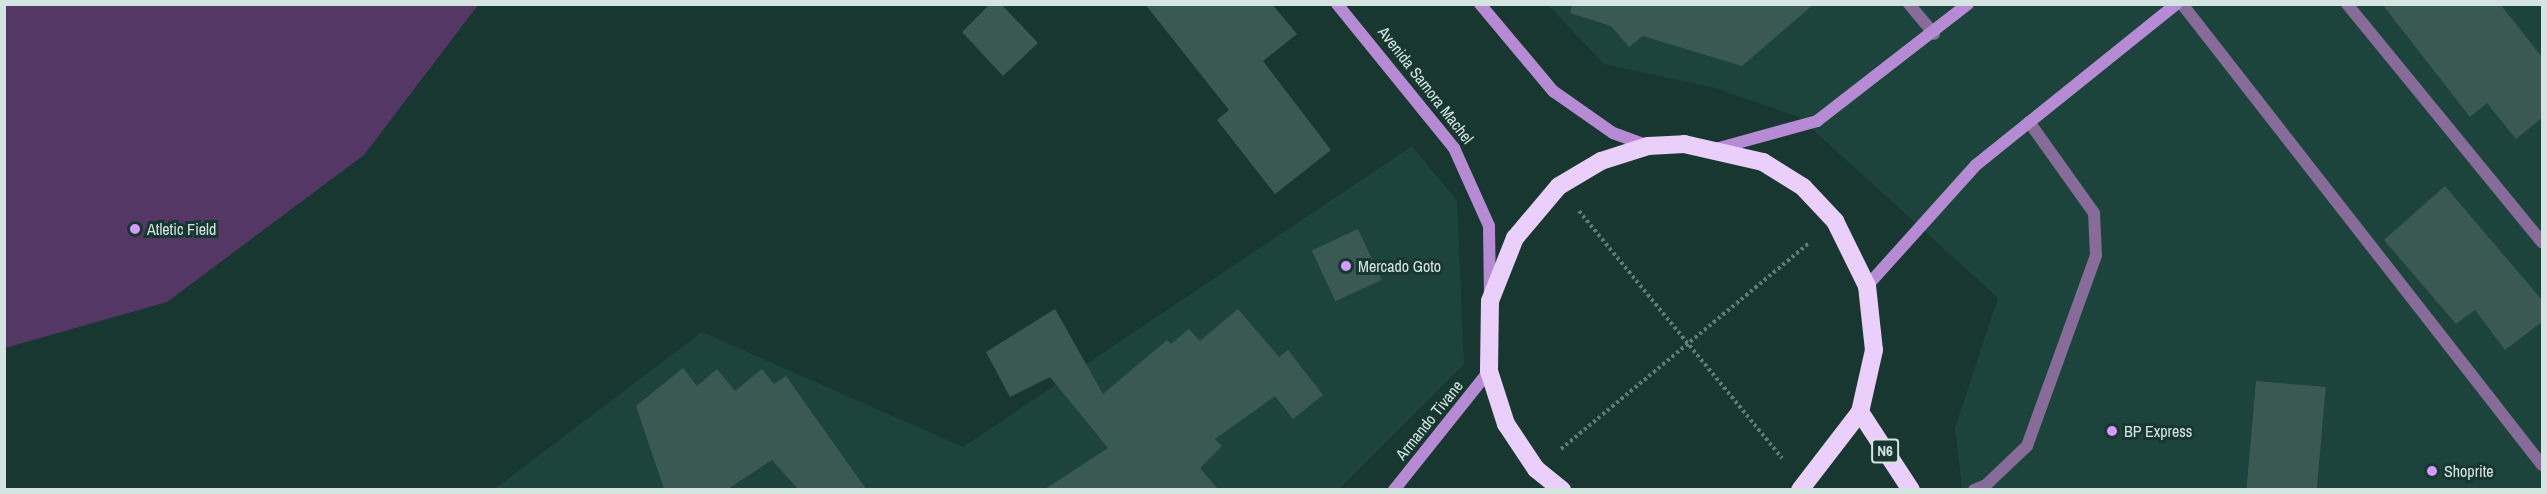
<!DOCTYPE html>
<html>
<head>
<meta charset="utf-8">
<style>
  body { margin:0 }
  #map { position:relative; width:2547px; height:494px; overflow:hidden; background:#183730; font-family:"Archivo Narrow",sans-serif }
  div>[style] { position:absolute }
  .built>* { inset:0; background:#1c443c }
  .green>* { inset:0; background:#543765 }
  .building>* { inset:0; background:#3a5952; transform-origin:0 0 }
  .path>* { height:4px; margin-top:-2px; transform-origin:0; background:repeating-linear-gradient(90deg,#607a74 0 3px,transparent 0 6px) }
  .lane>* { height:12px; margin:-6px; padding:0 6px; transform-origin:6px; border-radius:6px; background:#876b98 }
  .street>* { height:12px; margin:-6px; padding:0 6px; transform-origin:6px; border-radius:6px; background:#876b98 }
  .secondary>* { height:12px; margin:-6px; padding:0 6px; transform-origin:6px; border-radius:6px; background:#b78bd3 }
  .highway>* { height:18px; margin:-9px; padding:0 9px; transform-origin:9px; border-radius:9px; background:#eacffb }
  .dots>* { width:16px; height:16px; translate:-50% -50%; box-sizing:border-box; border:3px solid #183730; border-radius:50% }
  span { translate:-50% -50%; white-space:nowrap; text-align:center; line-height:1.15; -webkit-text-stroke:6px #183730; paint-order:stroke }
  .shield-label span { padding:2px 4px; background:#183730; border:2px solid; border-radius:4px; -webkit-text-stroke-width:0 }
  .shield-label { font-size:15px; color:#d4e5e1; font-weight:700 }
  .street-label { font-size:16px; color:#d4e5e1 }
  .poi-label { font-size:16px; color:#d4e5e1 }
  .left { translate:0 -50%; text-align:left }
  .frame { position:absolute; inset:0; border:6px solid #d4e5e1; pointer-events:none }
</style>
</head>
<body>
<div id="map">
  <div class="built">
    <i style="clip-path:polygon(1548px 5px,2542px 5px,2542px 489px,1962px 489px,1955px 428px,1998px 298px,1799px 117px,1715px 88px,1604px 64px)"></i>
    <i style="clip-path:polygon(1412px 146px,1457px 201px,1464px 364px,1339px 489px,493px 490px,702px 332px,963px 447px)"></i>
  </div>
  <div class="green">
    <i style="clip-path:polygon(5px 4px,478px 4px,478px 5px,364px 155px,167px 302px,5px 348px)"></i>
  </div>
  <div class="building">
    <i style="clip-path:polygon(990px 4px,1001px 4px,1038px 43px,1003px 76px,962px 32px)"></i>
    <i style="clip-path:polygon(1145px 4px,1272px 4px,1297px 34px,1263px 61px,1331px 150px,1275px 194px,1217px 120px,1229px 110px)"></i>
    <i style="clip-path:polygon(1572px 4px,1814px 4px,1742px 66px,1643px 36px,1629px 47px,1611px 26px,1570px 13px)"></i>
    <i style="clip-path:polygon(2382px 4px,2500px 4px,2542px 57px,2542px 118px,2516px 139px,2487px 103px,2470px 117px)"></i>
    <i style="clip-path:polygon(2445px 186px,2542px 300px,2542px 322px,2505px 350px,2475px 310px,2456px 324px,2384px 240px)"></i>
    <i style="left:1358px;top:229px;width:56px;height:51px;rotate:65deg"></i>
    <i style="clip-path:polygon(1055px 309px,1103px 394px,1167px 340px,1171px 344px,1189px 329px,1200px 341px,1238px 309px,1279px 357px,1288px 350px,1323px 395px,1293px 419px,1275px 396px,1215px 439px,1222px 446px,1200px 468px,1218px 489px,1045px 489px,1108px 448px,1050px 377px,1010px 397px,986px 352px)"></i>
    <i style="clip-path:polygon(683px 368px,697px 386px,717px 369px,735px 391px,762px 369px,774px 384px,786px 376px,866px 489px,798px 489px,772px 460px,728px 489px,664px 489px,636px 406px)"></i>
    <i style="left:2256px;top:381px;width:70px;height:108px;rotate:5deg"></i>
  </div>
  <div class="path">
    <i style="left:1579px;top:211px;width:320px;rotate:50.6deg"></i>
    <i style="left:1561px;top:449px;width:322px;rotate:-39.7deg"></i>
  </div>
  <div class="lane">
    <i style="left:1909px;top:4px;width:39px;rotate:50deg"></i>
    <i style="left:2182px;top:4px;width:585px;rotate:52.01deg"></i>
    <i style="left:1974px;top:490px;width:13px;rotate:-23deg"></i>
    <i style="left:1986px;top:485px;width:57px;rotate:-43.6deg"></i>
    <i style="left:2027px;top:446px;width:203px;rotate:-70.1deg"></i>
    <i style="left:2096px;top:255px;width:42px;rotate:-92.7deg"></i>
    <i style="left:2094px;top:213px;width:112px;rotate:-125.5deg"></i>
  </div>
  <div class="street">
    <i style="left:2347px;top:4px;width:308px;rotate:50.7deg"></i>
  </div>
  <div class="secondary">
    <i style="left:1337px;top:4px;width:186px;rotate:50.9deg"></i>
    <i style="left:1454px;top:148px;width:85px;rotate:65.8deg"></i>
    <i style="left:1489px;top:226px;width:68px;rotate:89.2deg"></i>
    <i style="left:1480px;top:4px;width:114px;rotate:50deg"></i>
    <i style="left:1553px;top:91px;width:73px;rotate:35deg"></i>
    <i style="left:1613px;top:133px;width:37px;rotate:20deg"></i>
    <i style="left:1719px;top:148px;width:102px;rotate:-15.4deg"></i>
    <i style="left:1817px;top:121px;width:191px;rotate:-37.8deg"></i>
    <i style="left:1867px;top:286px;width:163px;rotate:-48deg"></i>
    <i style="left:1976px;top:165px;width:257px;rotate:-38.8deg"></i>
    <i style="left:1394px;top:490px;width:152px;rotate:-51.4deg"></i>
  </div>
  <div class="highway">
    <i style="left:1860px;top:412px;width:93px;rotate:56.8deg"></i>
    <i style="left:1562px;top:490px;width:33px;rotate:-141deg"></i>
    <i style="left:1536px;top:469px;width:54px;rotate:-123.7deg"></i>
    <i style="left:1506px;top:424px;width:56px;rotate:-107.8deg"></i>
    <i style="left:1489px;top:371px;width:70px;rotate:-89.2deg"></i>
    <i style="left:1490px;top:301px;width:68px;rotate:-68.4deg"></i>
    <i style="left:1515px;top:238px;width:68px;rotate:-49.8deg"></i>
    <i style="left:1559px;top:186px;width:49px;rotate:-30.8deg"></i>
    <i style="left:1601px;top:161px;width:49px;rotate:-17.7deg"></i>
    <i style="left:1648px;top:146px;width:36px;rotate:-3deg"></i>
    <i style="left:1684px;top:144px;width:81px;rotate:12.8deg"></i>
    <i style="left:1763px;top:162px;width:47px;rotate:32deg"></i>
    <i style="left:1803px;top:187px;width:47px;rotate:46.7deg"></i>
    <i style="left:1835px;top:221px;width:72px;rotate:63.8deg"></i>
    <i style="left:1867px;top:286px;width:64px;rotate:83.8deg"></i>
    <i style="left:1874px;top:350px;width:64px;rotate:102.7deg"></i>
    <i style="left:1860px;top:412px;width:98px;rotate:127.6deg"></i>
  </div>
  <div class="dots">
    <i style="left:135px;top:229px;background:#d69bfa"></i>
    <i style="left:1346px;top:266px;background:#d69bfa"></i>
    <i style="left:2112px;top:431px;background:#d69bfa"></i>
    <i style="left:2432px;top:471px;background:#d69bfa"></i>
  </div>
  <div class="shield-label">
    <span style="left:1885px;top:451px">N6</span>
  </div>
  <div class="street-label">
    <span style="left:1426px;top:85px;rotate:52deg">Avenida Samora Machel</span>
    <span style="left:1429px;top:420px;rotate:-51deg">Armando Tivane</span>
  </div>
  <div class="poi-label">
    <span class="left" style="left:147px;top:229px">Atletic Field</span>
    <span class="left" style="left:1358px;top:266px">Mercado Goto</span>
    <span class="left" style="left:2124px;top:431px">BP Express</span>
    <span class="left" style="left:2444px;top:471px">Shoprite</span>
  </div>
  <div class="frame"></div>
</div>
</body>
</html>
